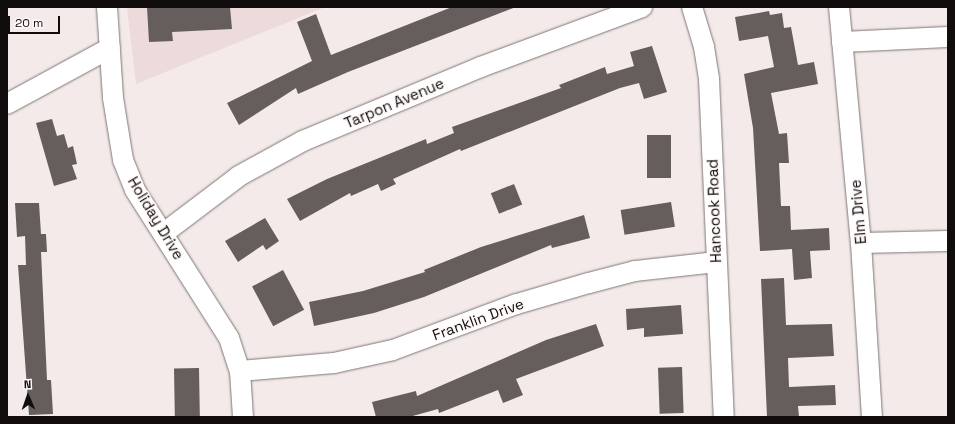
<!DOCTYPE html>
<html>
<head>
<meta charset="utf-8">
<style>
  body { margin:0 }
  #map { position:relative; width:955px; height:424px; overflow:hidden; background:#f4eaea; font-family:"Space Grotesk",sans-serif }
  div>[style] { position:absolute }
  .built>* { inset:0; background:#eddada }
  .building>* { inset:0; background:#665d5d; transform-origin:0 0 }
  .roads { filter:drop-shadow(0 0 1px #7e7575) drop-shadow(0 0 1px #7e7575) }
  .street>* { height:20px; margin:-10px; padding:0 10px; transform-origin:10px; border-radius:10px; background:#fff }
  span { translate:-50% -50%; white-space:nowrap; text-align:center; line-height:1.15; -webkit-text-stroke:3px #fff8f8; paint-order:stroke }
  .street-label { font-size:15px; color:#110d0d }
  .frame { position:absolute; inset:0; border:8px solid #110d0d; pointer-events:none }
  .north { position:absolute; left:8px; top:376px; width:40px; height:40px; -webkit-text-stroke:3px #fff8f8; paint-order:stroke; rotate:358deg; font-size:11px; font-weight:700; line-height:16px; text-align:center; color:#110d0d }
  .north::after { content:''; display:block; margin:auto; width:14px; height:18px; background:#110d0d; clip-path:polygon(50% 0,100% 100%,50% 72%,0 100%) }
  .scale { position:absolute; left:8px; top:16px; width:52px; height:18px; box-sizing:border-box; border:2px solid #110d0d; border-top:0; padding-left:5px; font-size:12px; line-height:14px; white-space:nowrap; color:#110d0d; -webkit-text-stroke:3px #fff8f8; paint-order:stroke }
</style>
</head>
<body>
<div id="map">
  <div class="built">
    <i style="clip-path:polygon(127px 7px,325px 7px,136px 84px)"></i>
  </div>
  <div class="building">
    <i style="clip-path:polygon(147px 7px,230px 7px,232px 29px,172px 32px,173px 41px,149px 42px)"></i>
    <i style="clip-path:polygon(452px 7px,516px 7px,348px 72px,298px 94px,296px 88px,239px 125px,227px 103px,312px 61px,297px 22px,316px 14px,331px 55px)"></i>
    <i style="clip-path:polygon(769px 11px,770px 15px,782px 13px,784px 28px,791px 27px,798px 65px,814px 62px,818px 84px,771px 93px,779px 134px,787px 133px,789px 163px,779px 163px,781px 206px,790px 206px,791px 230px,829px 228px,830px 250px,810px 251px,812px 278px,794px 280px,792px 249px,760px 251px,753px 128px,744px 74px,774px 67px,768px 36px,739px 41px,735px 17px)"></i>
    <i style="clip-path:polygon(652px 46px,667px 92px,644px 99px,639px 83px,620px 88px,461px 151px,460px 149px,393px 179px,396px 184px,381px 191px,378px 184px,351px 196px,350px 193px,300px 221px,287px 199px,327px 179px,426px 139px,427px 144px,454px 133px,452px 127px,561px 88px,559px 85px,605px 67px,607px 74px,634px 66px,630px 52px)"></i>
    <i style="clip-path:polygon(52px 119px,57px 136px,64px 134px,68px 148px,73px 146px,77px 164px,72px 165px,77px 179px,54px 186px,36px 123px)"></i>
    <i style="left:647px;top:135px;width:24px;height:43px"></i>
    <i style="left:514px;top:184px;width:22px;height:25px;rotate:68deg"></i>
    <i style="left:671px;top:202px;width:25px;height:51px;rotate:81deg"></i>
    <i style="clip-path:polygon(15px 203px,39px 203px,41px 234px,46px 234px,47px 252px,41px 252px,47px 380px,51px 380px,53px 414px,29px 415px,18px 265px,26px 265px,25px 236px,17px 237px)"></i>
    <i style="clip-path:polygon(584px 215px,590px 238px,552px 248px,551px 245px,424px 297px,374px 313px,314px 326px,309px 302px,363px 291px,425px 272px,424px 270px,481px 247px)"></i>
    <i style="clip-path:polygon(265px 218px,279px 241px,266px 250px,263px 245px,238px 262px,225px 241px)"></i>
    <i style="left:283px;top:270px;width:45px;height:35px;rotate:62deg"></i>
    <i style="clip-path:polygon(784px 278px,786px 325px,832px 324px,834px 356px,788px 358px,789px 387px,835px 385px,836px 405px,798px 406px,799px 417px,767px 417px,761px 279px)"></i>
    <i style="clip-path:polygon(681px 305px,683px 334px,644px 337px,644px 328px,627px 330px,626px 309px)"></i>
    <i style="clip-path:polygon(596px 324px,604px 346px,516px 379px,523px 395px,503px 403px,498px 390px,439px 413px,438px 409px,409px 417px,376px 417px,372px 402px,416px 391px,417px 396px,546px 340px)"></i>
    <i style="left:682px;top:367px;width:46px;height:24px;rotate:88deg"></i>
    <i style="left:199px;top:368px;width:48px;height:25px;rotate:89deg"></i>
  </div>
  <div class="roads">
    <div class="street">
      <i style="left:107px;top:7px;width:91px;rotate:86.2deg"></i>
      <i style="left:113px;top:98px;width:63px;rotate:80.8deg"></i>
      <i style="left:123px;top:160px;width:32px;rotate:68deg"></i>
      <i style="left:135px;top:190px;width:175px;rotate:57.6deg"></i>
      <i style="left:229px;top:338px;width:35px;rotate:72deg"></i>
      <i style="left:240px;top:371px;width:46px;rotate:86.3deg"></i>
      <i style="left:692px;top:7px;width:42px;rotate:73.3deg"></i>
      <i style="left:704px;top:47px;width:32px;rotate:81deg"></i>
      <i style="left:709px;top:79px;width:338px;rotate:87.5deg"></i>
      <i style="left:839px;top:7px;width:237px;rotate:84.7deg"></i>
      <i style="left:861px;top:243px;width:174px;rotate:86.4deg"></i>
      <i style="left:842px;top:42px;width:106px;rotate:-2.7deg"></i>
      <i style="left:7px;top:104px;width:117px;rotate:-28.5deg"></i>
      <i style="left:164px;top:233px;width:94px;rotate:-37.2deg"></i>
      <i style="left:239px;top:176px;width:73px;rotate:-28.7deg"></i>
      <i style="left:303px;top:141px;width:193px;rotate:-22.6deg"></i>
      <i style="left:481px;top:67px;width:172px;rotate:-20.4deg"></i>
      <i style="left:861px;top:243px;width:87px;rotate:-1.3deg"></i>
      <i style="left:240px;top:371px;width:94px;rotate:-4.9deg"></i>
      <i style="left:334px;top:363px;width:60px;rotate:-12.4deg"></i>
      <i style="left:393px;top:350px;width:132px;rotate:-20.4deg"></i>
      <i style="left:517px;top:304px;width:75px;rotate:-16.3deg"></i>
      <i style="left:589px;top:283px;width:48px;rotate:-14.6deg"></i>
      <i style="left:635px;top:271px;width:81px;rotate:-6.3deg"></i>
    </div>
  </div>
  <div class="street-label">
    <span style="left:394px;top:103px;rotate:-23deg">Tarpon Avenue</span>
    <span style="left:714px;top:211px;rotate:-92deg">Hancook Road</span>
    <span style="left:858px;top:212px;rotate:-95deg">Elm Drive</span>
    <span style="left:156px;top:218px;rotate:59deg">Holiday Drive</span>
    <span style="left:478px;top:319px;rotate:-20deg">Franklin Drive</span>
  </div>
  <div class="frame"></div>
  <div class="north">N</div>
  <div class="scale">20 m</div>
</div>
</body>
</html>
